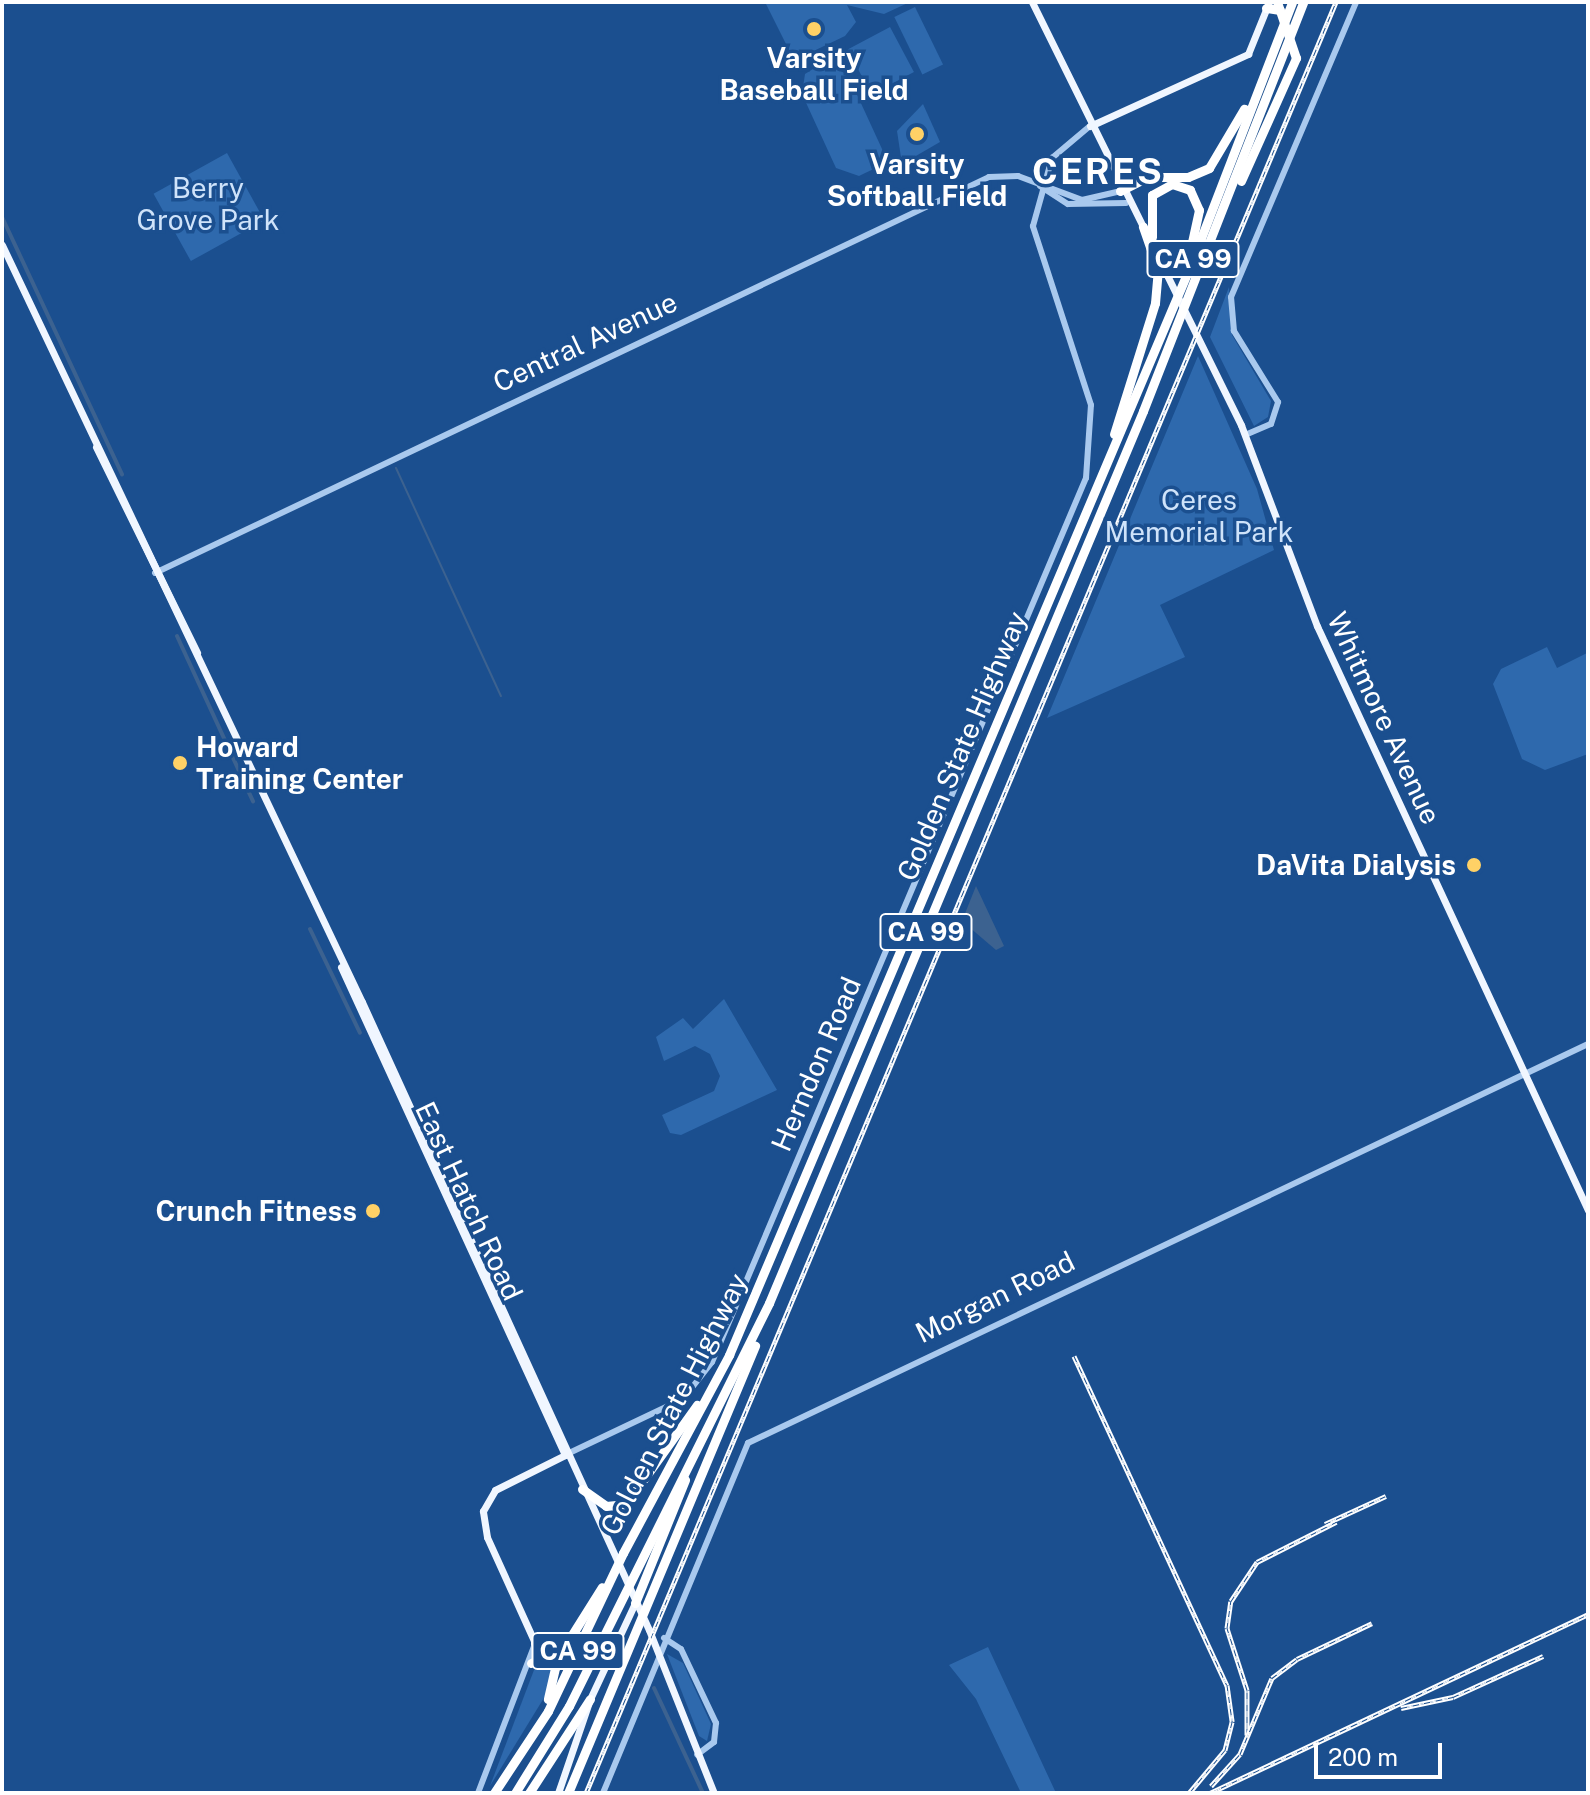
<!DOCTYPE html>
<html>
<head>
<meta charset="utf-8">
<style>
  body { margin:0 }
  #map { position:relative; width:1590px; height:1795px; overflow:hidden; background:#1b4f8f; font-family:"Public Sans",sans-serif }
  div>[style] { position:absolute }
  .green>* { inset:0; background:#2e69ad; transform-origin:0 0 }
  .water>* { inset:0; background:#3c6290 }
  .stream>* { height:2px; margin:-1px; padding:0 1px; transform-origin:1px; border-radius:1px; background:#3c6290 }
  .canal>* { height:4px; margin:-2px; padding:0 2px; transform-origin:2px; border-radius:2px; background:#3c6290 }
  .minor>* { height:6px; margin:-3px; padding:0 3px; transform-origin:3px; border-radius:3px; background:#a9c9ee }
  .major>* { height:7px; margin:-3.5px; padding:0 3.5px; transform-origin:3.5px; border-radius:3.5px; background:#f0f6ff }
  .highway>* { height:9px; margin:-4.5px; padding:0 4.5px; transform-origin:4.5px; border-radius:4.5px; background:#fff }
  .rail>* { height:5px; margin-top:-2.5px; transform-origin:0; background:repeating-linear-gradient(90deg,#1b4f8f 0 6px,#fff 0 12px); box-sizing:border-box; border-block:2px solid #fff }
  .dots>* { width:22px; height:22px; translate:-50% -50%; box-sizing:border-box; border:4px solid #1b4f8f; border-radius:50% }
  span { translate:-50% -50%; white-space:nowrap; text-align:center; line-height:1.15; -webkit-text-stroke:7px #1b4f8f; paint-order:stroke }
  .shield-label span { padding:2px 6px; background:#1b4f8f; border:2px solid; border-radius:6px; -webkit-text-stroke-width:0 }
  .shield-label { font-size:26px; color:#fff; font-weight:700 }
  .poi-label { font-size:28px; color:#fff; font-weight:700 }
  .left { translate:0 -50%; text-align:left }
  .right { translate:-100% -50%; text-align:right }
  .park-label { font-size:28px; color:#cfe3fa }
  .street-label { font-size:28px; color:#fff }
  .district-label { font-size:36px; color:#fff; font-weight:700; letter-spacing:2px }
  .frame { position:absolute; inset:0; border:4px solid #fff; pointer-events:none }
  .scale { position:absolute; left:1314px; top:1743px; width:128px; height:36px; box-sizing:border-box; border:4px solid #fff; border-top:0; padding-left:10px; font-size:24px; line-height:28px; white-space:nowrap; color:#fff; -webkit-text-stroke:6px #1b4f8f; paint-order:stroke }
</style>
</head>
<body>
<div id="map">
  <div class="green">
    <i style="clip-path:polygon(765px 2px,910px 2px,884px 14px,847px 5px,856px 22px,845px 36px,799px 58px,792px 56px)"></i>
    <i style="left:915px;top:7px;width:64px;height:23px;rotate:64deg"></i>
    <i style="left:890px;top:27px;width:51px;height:48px;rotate:62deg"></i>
    <i style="clip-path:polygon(824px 62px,848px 75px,888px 162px,859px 176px,836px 168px,802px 94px,805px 74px)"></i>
    <i style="clip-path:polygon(923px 104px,940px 142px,902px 164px,897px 131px)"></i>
    <i style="left:227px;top:153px;width:77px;height:84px;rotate:61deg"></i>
    <i style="clip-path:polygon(1229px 287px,1232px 335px,1271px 401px,1268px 417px,1254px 426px,1210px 337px)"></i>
    <i style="clip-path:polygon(1198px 356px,1257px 489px,1274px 550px,1160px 605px,1185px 657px,1047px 718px)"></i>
    <i style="clip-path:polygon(1547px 647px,1557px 668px,1587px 653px,1588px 754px,1545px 770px,1522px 759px,1493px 684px,1501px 669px)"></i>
    <i style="clip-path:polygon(724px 999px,777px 1090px,681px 1135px,670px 1133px,662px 1115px,714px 1091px,720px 1076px,710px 1054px,695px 1046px,664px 1061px,656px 1037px,683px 1018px,693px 1029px)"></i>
    <i style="clip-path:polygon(988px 1647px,1056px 1793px,1021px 1793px,976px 1699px,949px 1665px)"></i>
    <i style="clip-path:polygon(667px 1654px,683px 1663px,711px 1724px,707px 1741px,699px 1736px)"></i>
    <i style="clip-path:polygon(543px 1660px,551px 1668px,550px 1688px,490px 1786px,534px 1670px)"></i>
  </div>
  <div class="water">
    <i style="clip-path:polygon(976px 886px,1004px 946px,996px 950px,962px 921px)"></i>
  </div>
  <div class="stream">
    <i style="left:396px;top:468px;width:251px;rotate:65.3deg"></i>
  </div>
  <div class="canal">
    <i style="left:2px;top:217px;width:284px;rotate:65deg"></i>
    <i style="left:177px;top:636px;width:182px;rotate:65.3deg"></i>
    <i style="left:310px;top:929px;width:115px;rotate:64.3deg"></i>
    <i style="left:654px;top:1688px;width:116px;rotate:65deg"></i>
  </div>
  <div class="minor">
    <i style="left:1040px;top:186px;width:33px;rotate:33deg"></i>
    <i style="left:1068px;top:204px;width:58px;rotate:-1deg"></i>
    <i style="left:1245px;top:435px;width:28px;rotate:-23deg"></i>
    <i style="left:1271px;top:424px;width:23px;rotate:-72deg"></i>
    <i style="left:1278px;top:402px;width:84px;rotate:-121.8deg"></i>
    <i style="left:1234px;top:331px;width:34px;rotate:-95deg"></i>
    <i style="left:1231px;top:297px;width:320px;rotate:-67deg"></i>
    <i style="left:155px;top:573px;width:923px;rotate:-25.4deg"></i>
    <i style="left:989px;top:177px;width:29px;rotate:-2deg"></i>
    <i style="left:1018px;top:176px;width:68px;rotate:20.6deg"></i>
    <i style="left:1082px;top:200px;width:39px;rotate:-13deg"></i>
    <i style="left:565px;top:1455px;width:131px;rotate:-25.4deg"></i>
    <i style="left:683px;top:1399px;width:47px;rotate:-51.9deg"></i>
    <i style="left:712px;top:1362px;width:960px;rotate:-67.07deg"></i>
    <i style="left:1086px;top:478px;width:73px;rotate:-86.1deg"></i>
    <i style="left:1091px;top:405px;width:188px;rotate:-108deg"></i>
    <i style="left:1033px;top:226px;width:71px;rotate:-74.4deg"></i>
    <i style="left:1052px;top:158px;width:50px;rotate:-40.1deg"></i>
    <i style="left:664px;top:1638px;width:20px;rotate:33deg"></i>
    <i style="left:681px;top:1649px;width:82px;rotate:64.7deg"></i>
    <i style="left:716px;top:1723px;width:19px;rotate:96deg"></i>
    <i style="left:714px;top:1742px;width:21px;rotate:143deg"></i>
    <i style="left:478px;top:1793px;width:160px;rotate:-69.1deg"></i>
    <i style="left:603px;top:1793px;width:379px;rotate:-67.5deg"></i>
    <i style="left:748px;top:1443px;width:930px;rotate:-25.41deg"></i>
  </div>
  <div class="major">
    <i style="left:1032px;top:2px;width:472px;rotate:63.7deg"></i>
    <i style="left:1241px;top:425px;width:215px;rotate:69.3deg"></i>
    <i style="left:1317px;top:626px;width:644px;rotate:65.11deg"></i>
    <i style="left:1090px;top:126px;width:174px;rotate:-24.5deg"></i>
    <i style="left:1248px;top:54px;width:56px;rotate:-68deg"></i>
    <i style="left:2px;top:245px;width:838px;rotate:64.57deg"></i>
    <i style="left:362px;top:1002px;width:690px;rotate:65.44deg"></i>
    <i style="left:649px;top:1630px;width:175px;rotate:68.3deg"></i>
    <i style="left:96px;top:447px;width:229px;rotate:63.8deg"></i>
    <i style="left:341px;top:967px;width:537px;rotate:65.34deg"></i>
    <i style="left:535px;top:1643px;width:116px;rotate:-114.4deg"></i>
    <i style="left:487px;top:1537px;width:26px;rotate:-99deg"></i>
    <i style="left:483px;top:1511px;width:24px;rotate:-60deg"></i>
    <i style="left:495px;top:1490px;width:78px;rotate:-26.6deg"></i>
    <i style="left:558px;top:1793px;width:99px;rotate:-71.2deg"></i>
    <i style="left:590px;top:1699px;width:106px;rotate:-64.9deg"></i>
  </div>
  <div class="highway">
    <i style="left:1266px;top:8px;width:14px;rotate:8deg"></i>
    <i style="left:1241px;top:181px;width:135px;rotate:-65.9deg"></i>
    <i style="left:1296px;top:58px;width:59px;rotate:-108.7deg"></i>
    <i style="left:1120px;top:191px;width:31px;rotate:-27deg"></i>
    <i style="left:1148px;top:177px;width:40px"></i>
    <i style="left:1188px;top:177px;width:23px;rotate:-23deg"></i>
    <i style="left:1209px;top:168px;width:69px;rotate:-59.3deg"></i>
    <i style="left:1152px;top:237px;width:42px;rotate:-90deg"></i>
    <i style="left:1152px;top:195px;width:23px;rotate:-29deg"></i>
    <i style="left:1172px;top:184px;width:19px;rotate:18deg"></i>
    <i style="left:1190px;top:190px;width:22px;rotate:66deg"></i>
    <i style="left:1199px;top:210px;width:56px;rotate:102.3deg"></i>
    <i style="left:1114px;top:434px;width:137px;rotate:-72.6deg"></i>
    <i style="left:1155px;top:303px;width:33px;rotate:-85deg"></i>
    <i style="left:1158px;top:270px;width:46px;rotate:-109.2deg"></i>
    <i style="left:582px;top:1489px;width:29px;rotate:35deg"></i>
    <i style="left:606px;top:1506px;width:20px;rotate:-6deg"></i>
    <i style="left:626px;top:1504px;width:122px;rotate:-54.4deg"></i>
    <i style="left:635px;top:1603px;width:133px;rotate:-67.9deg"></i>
    <i style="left:535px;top:1643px;width:16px;rotate:14deg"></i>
    <i style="left:551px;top:1647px;width:21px;rotate:-25deg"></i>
    <i style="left:570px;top:1638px;width:60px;rotate:-57.9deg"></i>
    <i style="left:537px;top:1645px;width:29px;rotate:52deg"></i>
    <i style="left:555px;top:1668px;width:32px;rotate:103deg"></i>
    <i style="left:531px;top:1663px;width:17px;rotate:-24deg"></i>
    <i style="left:494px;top:1793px;width:98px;rotate:-56.6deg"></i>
    <i style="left:548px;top:1711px;width:175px;rotate:-64.6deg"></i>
    <i style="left:623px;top:1553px;width:225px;rotate:-61.8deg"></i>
    <i style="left:729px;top:1355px;width:1190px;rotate:-67.05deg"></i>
    <i style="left:1193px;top:259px;width:275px;rotate:-68.9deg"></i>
    <i style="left:515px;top:1793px;width:102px;rotate:-58.2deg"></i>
    <i style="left:569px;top:1706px;width:450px;rotate:-63.6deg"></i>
    <i style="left:769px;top:1303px;width:967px;rotate:-67.25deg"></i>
    <i style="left:1143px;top:411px;width:439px;rotate:-68.6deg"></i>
    <i style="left:529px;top:1793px;width:112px;rotate:-57deg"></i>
    <i style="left:568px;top:1793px;width:485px;rotate:-67.3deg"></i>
  </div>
  <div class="rail">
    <i style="left:1074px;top:1356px;width:363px;rotate:65.1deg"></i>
    <i style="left:1227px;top:1685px;width:37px;rotate:82deg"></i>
    <i style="left:1232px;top:1722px;width:29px;rotate:104deg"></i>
    <i style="left:1225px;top:1750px;width:56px;rotate:129.9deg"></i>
    <i style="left:1325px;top:1524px;width:67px;rotate:-24.7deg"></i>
    <i style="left:1401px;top:1708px;width:53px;rotate:-11.9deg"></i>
    <i style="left:1453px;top:1697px;width:99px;rotate:-24.5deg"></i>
    <i style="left:1247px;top:1735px;width:45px;rotate:-90deg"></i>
    <i style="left:1247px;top:1690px;width:65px;rotate:-107.9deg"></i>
    <i style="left:1227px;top:1628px;width:27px;rotate:-82deg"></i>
    <i style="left:1231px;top:1601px;width:47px;rotate:-56.3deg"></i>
    <i style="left:1257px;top:1562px;width:89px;rotate:-26.9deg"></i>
    <i style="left:1211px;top:1786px;width:43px;rotate:-47.8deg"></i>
    <i style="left:1240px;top:1754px;width:82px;rotate:-67.2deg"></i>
    <i style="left:1272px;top:1678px;width:31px;rotate:-37deg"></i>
    <i style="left:1297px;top:1659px;width:83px;rotate:-25.6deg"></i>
    <i style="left:586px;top:1793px;width:1942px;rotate:-67.28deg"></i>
    <i style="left:1210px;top:1793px;width:418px;rotate:-25.3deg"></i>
  </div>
  <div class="dots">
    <i style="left:814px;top:29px;background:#ffd166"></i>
    <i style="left:917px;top:134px;background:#ffd166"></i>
    <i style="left:180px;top:763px;background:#ffd166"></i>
    <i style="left:1474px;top:865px;background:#ffd166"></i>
    <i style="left:373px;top:1211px;background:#ffd166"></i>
  </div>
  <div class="shield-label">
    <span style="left:1193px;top:259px">CA 99</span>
    <span style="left:926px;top:932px">CA 99</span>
    <span style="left:578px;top:1651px">CA 99</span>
  </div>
  <div class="poi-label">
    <span style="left:814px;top:74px">Varsity<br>Baseball Field</span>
    <span style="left:917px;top:180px">Varsity<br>Softball Field</span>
    <span class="left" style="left:196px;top:763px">Howard<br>Training Center</span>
    <span class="right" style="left:1456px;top:865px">DaVita Dialysis</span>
    <span class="right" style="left:357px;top:1211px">Crunch Fitness</span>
  </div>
  <div class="park-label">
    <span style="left:208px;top:204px">Berry<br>Grove Park</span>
    <span style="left:1199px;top:516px">Ceres<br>Memorial Park</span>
  </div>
  <div class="street-label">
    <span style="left:585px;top:342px;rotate:-25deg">Central Avenue</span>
    <span style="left:1384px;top:718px;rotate:65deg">Whitmore Avenue</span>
    <span style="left:962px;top:746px;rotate:-67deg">Golden State Highway</span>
    <span style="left:816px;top:1064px;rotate:-67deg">Herndon Road</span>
    <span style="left:469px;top:1201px;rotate:65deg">East Hatch Road</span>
    <span style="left:995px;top:1297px;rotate:-26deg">Morgan Road</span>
    <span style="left:674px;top:1404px;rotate:-63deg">Golden State Highway</span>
  </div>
  <div class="district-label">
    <span style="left:1098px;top:172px">CERES</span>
  </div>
  <div class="frame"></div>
  <div class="scale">200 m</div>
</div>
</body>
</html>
